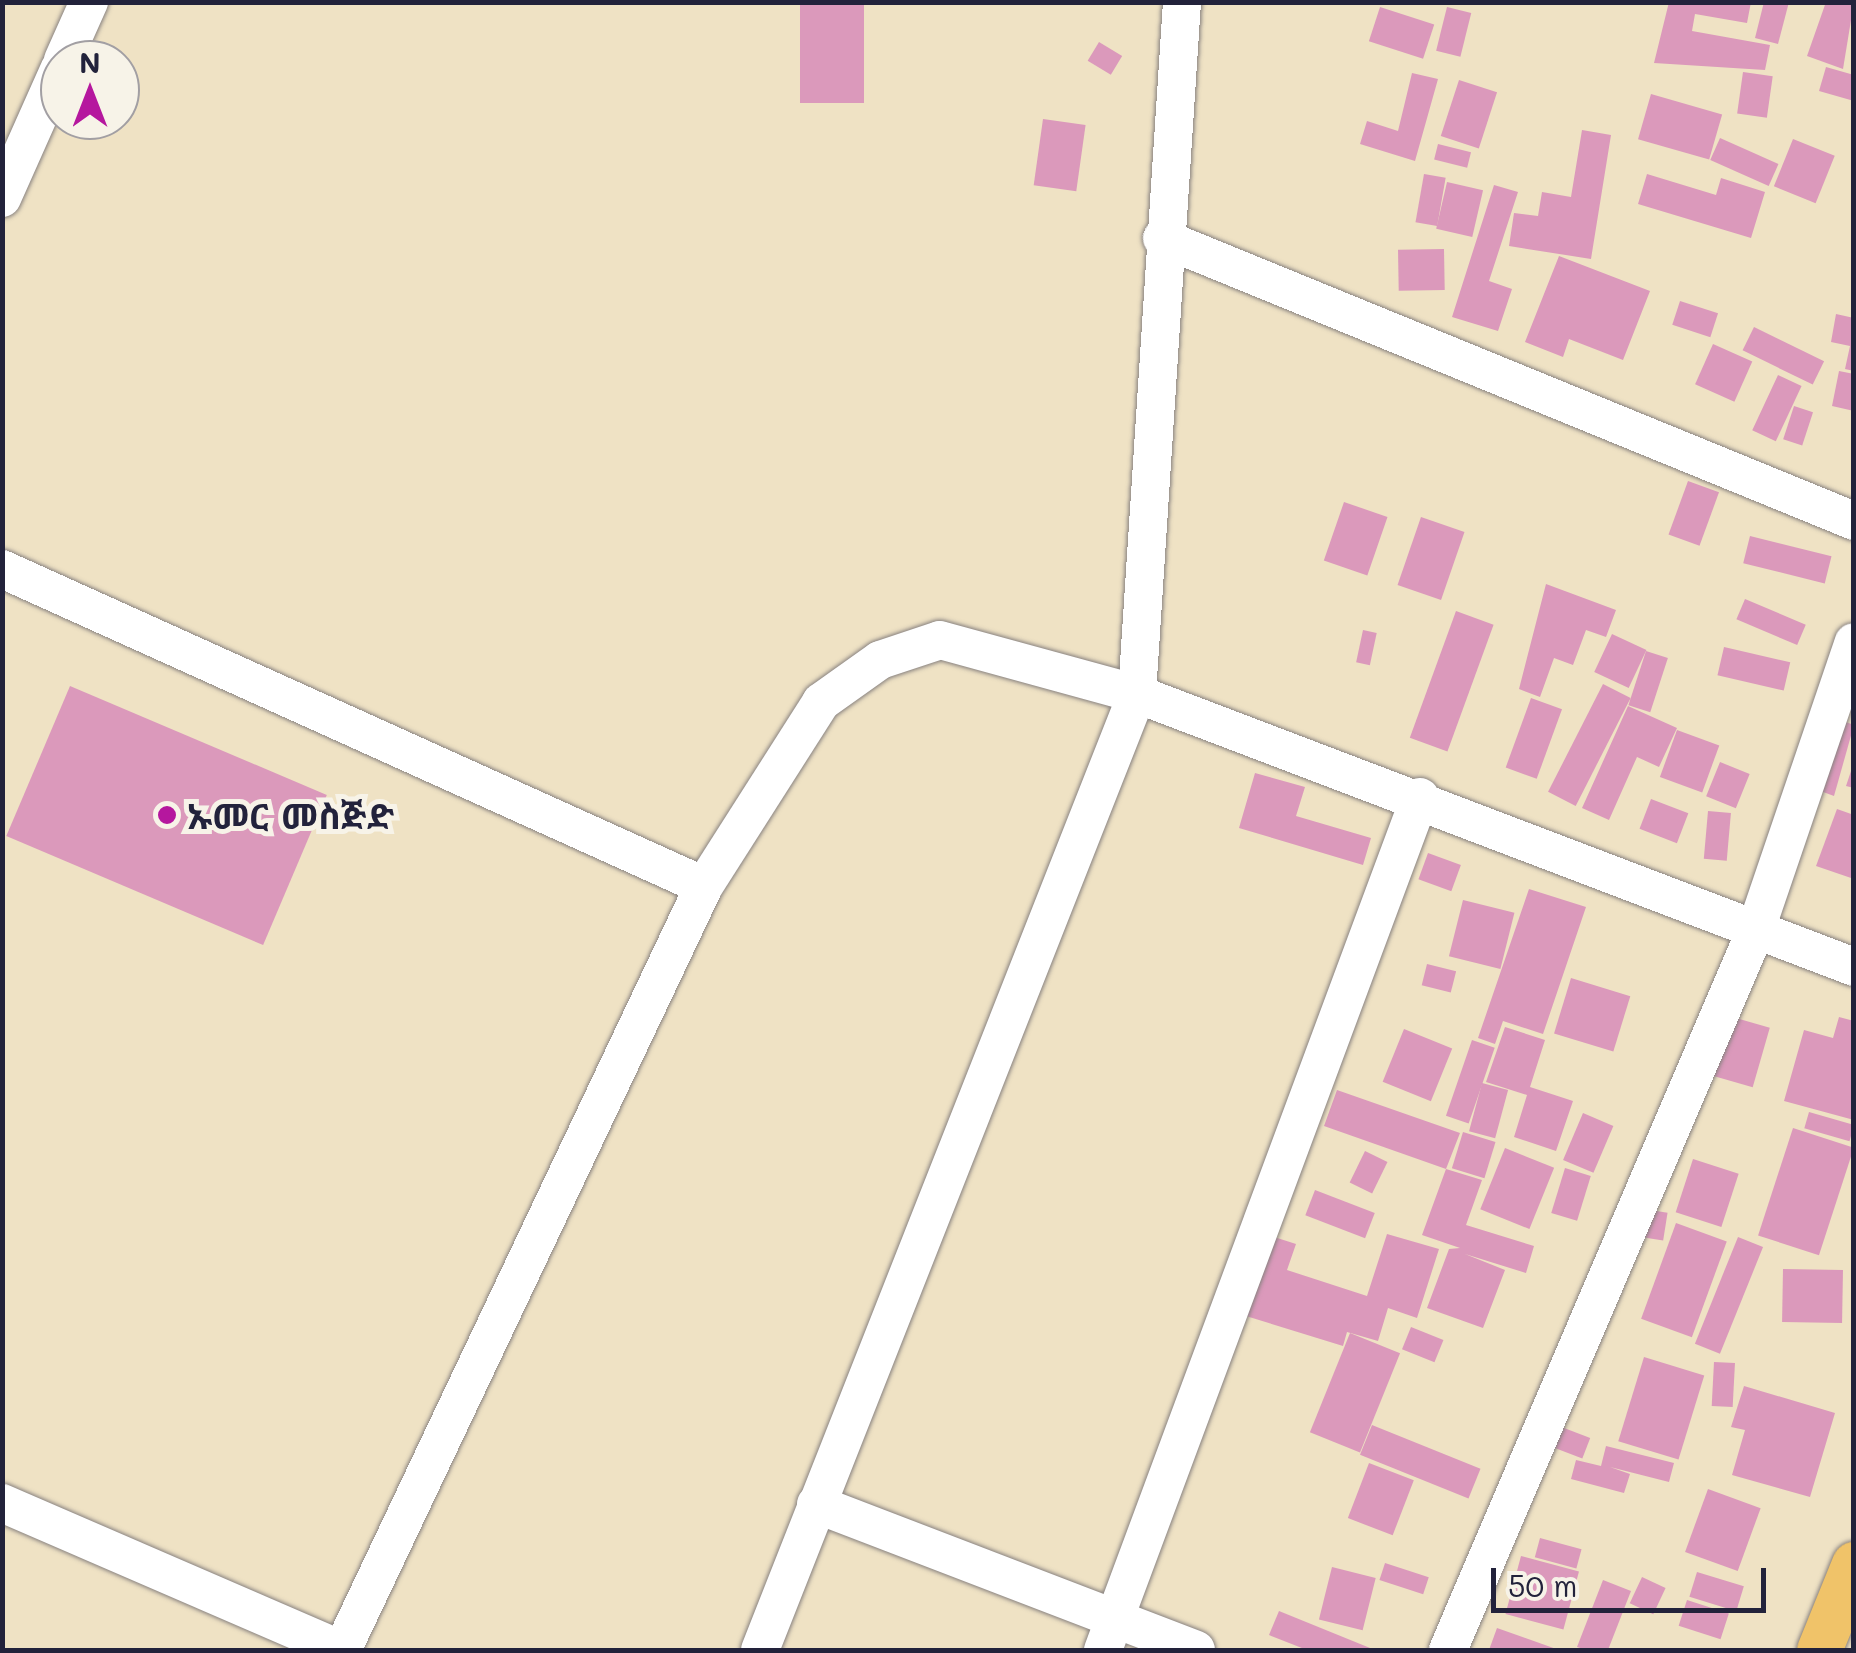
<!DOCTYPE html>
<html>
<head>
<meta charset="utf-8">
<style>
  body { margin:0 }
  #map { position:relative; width:1856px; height:1653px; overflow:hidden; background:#efe2c4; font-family:Mali,"Noto Sans Ethiopic",sans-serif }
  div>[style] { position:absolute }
  .building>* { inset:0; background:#db99bb; transform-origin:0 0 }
  .roads { filter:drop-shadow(0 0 2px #888280) drop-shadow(0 0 2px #888280) }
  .minor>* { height:38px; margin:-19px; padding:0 19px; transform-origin:19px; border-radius:19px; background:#fff }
  .major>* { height:45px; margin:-22.5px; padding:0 22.5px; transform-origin:22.5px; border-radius:22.5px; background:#f0c369 }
  .dots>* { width:28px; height:28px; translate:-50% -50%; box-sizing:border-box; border:5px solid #f7f3e8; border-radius:50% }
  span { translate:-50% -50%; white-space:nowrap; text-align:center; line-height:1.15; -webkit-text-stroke:10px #f7f3e8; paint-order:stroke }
  .poi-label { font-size:35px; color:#22223b; font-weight:700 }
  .left { translate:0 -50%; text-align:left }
  .frame { position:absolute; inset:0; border:5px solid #22223b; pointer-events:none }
  .north { position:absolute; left:40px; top:40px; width:100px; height:100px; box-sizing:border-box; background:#f7f3e8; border:2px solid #a29fa3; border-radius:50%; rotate:0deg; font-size:28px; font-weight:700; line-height:40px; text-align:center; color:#22223b }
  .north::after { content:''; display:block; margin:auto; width:35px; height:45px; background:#b5179e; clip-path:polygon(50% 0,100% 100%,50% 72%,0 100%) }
  .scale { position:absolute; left:1491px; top:1568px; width:275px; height:45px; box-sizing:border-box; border:5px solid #22223b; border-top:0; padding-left:12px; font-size:30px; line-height:35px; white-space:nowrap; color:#22223b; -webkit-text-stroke:8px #f7f3e8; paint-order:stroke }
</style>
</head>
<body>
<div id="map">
  <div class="building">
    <i style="left:800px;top:2px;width:64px;height:101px"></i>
    <i style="clip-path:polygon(1669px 2px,1751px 2px,1747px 23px,1695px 14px,1692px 31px,1770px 45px,1765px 70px,1654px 63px)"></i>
    <i style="clip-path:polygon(1764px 2px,1789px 2px,1778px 44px,1755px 38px)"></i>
    <i style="clip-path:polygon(1826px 2px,1854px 2px,1843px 69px,1807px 56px)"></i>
    <i style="left:1380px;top:7px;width:57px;height:36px;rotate:18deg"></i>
    <i style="left:1447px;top:7px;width:25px;height:45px;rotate:14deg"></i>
    <i style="left:1099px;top:42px;width:27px;height:22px;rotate:31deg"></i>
    <i style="clip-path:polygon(1826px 67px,1854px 75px,1854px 101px,1819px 91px)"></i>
    <i style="left:1743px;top:72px;width:30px;height:42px;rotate:8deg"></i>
    <i style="clip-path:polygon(1412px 73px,1438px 79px,1415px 161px,1360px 144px,1367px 121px,1398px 131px)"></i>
    <i style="left:1459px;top:80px;width:40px;height:59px;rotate:18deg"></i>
    <i style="left:1651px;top:94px;width:74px;height:47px;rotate:16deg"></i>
    <i style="left:1043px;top:119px;width:43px;height:67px;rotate:8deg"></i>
    <i style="clip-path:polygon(1582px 130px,1611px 135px,1591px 259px,1509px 246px,1514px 213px,1538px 216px,1542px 192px,1571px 197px)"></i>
    <i style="left:1720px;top:138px;width:64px;height:24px;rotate:24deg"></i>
    <i style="left:1793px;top:139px;width:45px;height:51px;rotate:22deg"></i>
    <i style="left:1438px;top:144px;width:34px;height:16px;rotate:14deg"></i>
    <i style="left:1424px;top:174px;width:22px;height:49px;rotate:10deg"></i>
    <i style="clip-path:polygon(1647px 174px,1716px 195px,1721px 178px,1765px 192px,1751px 238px,1638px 204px)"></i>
    <i style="left:1447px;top:182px;width:37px;height:48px;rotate:13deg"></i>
    <i style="clip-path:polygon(1494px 185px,1518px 192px,1489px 281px,1512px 289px,1498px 331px,1452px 317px)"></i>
    <i style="left:1444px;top:249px;width:41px;height:46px;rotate:89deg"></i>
    <i style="clip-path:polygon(1559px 256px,1650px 291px,1623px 360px,1569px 339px,1563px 357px,1525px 342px)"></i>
    <i style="left:1680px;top:301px;width:40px;height:25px;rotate:18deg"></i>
    <i style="clip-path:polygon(1836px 314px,1854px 318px,1854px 371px,1845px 369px,1850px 346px,1831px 342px)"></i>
    <i style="left:1754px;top:327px;width:78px;height:26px;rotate:26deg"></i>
    <i style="left:1713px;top:344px;width:43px;height:44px;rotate:24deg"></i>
    <i style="clip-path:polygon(1839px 371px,1854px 374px,1854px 411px,1832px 406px)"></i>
    <i style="left:1778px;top:375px;width:26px;height:61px;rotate:25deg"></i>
    <i style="left:1794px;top:406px;width:20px;height:35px;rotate:18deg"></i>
    <i style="left:1688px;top:481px;width:33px;height:57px;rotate:20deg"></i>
    <i style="left:1344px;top:502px;width:46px;height:62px;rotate:19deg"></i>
    <i style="left:1421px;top:517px;width:46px;height:72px;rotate:19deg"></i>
    <i style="left:1750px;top:536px;width:84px;height:28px;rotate:14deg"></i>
    <i style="clip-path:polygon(1546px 584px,1616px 610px,1606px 637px,1586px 630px,1573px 665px,1554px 658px,1540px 697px,1519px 689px)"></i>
    <i style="left:1745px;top:599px;width:66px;height:22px;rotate:23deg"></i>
    <i style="left:1456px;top:611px;width:40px;height:135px;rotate:20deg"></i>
    <i style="left:1363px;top:630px;width:14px;height:33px;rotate:12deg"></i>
    <i style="left:1612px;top:634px;width:38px;height:42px;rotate:25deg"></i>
    <i style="left:1724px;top:647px;width:68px;height:29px;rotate:13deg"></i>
    <i style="left:1646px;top:651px;width:23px;height:57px;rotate:18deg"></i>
    <i style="left:1603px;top:684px;width:31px;height:121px;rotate:27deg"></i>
    <i style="left:70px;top:686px;width:279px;height:163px;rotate:23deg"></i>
    <i style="left:1531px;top:698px;width:33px;height:74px;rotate:20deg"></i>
    <i style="clip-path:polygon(1628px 706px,1677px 728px,1659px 767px,1637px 757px,1609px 820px,1582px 808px)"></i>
    <i style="clip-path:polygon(1832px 717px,1854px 725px,1834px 796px,1807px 786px)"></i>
    <i style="left:1677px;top:730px;width:45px;height:50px;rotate:20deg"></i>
    <i style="left:1720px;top:762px;width:32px;height:37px;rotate:22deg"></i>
    <i style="clip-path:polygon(1853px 765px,1854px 766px,1854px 788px,1846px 786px)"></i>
    <i style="clip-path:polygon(1255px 773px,1305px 787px,1296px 816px,1371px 838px,1363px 865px,1239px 828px)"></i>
    <i style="left:1651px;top:799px;width:40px;height:32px;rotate:21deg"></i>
    <i style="clip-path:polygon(1837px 809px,1854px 815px,1854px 879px,1816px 866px)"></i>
    <i style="left:1708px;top:811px;width:23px;height:48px;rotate:5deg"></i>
    <i style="left:1428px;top:853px;width:35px;height:28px;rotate:20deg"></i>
    <i style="clip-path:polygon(1529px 889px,1586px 907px,1543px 1034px,1503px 1021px,1495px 1044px,1478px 1038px)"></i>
    <i style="left:1463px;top:900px;width:53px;height:58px;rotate:14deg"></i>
    <i style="left:1427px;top:964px;width:30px;height:22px;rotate:14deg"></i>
    <i style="left:1571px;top:978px;width:62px;height:58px;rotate:17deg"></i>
    <i style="left:1715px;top:1012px;width:57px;height:62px;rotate:16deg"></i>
    <i style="clip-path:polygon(1839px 1017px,1854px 1021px,1854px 1120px,1784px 1101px,1804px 1030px,1833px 1038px)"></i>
    <i style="clip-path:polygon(1505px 1027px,1545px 1040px,1530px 1087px,1573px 1101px,1556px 1151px,1514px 1137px,1527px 1095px,1486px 1082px)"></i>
    <i style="left:1404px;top:1029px;width:52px;height:57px;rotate:22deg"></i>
    <i style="left:1472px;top:1040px;width:24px;height:80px;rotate:19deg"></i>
    <i style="left:1482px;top:1083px;width:27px;height:50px;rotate:15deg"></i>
    <i style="clip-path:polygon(1337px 1090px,1460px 1133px,1446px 1169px,1482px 1180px,1466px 1225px,1534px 1246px,1526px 1273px,1465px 1254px,1505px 1270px,1483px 1328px,1427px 1308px,1449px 1249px,1460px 1248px,1422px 1235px,1446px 1169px,1324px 1126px)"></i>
    <i style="left:1809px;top:1112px;width:47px;height:17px;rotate:16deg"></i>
    <i style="left:1583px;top:1113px;width:33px;height:51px;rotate:23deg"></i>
    <i style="left:1793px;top:1128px;width:64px;height:113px;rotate:18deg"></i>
    <i style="left:1463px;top:1132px;width:34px;height:38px;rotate:17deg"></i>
    <i style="left:1505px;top:1148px;width:53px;height:66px;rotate:22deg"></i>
    <i style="left:1365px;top:1151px;width:25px;height:35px;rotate:26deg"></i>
    <i style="left:1693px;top:1159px;width:48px;height:56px;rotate:18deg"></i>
    <i style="left:1565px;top:1168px;width:27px;height:47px;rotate:17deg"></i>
    <i style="left:1315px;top:1190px;width:64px;height:27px;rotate:21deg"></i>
    <i style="left:1631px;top:1207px;width:37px;height:28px;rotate:9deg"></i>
    <i style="left:1676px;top:1223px;width:54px;height:102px;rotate:20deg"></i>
    <i style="clip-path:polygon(1387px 1234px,1439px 1249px,1417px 1318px,1388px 1308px,1378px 1341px,1347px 1332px,1343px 1346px,1246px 1316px,1271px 1236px,1296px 1244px,1287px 1270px,1367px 1296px)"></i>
    <i style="left:1738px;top:1237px;width:27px;height:115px;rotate:22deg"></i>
    <i style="left:1783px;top:1269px;width:60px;height:53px;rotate:1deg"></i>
    <i style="left:1411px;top:1327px;width:35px;height:24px;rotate:22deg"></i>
    <i style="left:1350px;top:1333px;width:54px;height:107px;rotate:22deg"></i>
    <i style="left:1644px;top:1357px;width:63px;height:88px;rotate:17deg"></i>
    <i style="left:1714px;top:1362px;width:21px;height:44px;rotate:3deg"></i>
    <i style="clip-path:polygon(1744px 1386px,1835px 1413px,1810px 1497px,1732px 1475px,1745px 1430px,1731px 1427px)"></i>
    <i style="left:1551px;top:1423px;width:42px;height:22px;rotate:21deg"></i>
    <i style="left:1372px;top:1425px;width:117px;height:32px;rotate:22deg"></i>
    <i style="clip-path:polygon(1606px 1446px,1674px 1463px,1669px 1482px,1610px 1467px,1630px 1474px,1624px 1493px,1571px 1479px,1576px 1460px,1601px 1466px)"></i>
    <i style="left:1369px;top:1463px;width:48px;height:59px;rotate:21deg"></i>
    <i style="left:1708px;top:1489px;width:56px;height:67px;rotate:20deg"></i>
    <i style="left:1540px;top:1538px;width:43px;height:20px;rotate:15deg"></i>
    <i style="left:1521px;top:1556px;width:60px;height:60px;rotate:15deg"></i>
    <i style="left:1385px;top:1563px;width:46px;height:18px;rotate:18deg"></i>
    <i style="left:1332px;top:1567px;width:45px;height:54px;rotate:14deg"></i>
    <i style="left:1697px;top:1572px;width:49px;height:26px;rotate:17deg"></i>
    <i style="left:1642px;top:1577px;width:26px;height:29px;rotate:25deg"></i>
    <i style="clip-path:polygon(1603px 1580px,1631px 1591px,1608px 1650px,1587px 1650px,1577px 1647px)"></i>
    <i style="left:1687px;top:1600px;width:44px;height:27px;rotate:18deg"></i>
    <i style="clip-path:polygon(1279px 1611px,1375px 1650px,1307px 1650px,1269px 1635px)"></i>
    <i style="clip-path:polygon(1497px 1628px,1559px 1650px,1489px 1650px)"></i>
  </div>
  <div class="roads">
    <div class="minor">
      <i style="left:63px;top:60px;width:64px;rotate:-65.9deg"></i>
      <i style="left:2px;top:198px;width:142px;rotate:-66deg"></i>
      <i style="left:1162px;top:238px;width:748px;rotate:22.24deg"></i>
      <i style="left:2px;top:569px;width:770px;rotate:24.3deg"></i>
      <i style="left:2px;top:1503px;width:370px;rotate:23.4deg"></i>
      <i style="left:342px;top:1650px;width:845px;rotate:-64.65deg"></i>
      <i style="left:704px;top:886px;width:218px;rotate:-57.5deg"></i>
      <i style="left:821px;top:702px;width:72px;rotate:-35.4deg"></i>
      <i style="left:880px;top:660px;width:63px;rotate:-18.4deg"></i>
      <i style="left:940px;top:640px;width:204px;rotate:15.3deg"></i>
      <i style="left:1137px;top:694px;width:767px;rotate:20.84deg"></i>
      <i style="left:816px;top:1504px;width:407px;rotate:21deg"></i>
      <i style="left:760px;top:1650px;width:1028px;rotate:-68.48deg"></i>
      <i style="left:1137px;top:694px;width:693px;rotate:-86.28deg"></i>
      <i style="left:1103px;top:1650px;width:910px;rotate:-69.61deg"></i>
      <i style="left:1448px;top:1650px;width:781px;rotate:-66.85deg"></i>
      <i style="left:1755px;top:932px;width:306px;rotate:-71.2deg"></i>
    </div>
    <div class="major">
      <i style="left:1819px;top:1650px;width:93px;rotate:-67.9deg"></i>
    </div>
  </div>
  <div class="dots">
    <i style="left:167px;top:815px;background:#b5179e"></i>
  </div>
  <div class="poi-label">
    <span class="left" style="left:187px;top:815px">ኡመር መስጅድ</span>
  </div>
  <div class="frame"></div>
  <div class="north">N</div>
  <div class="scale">50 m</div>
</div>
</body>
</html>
